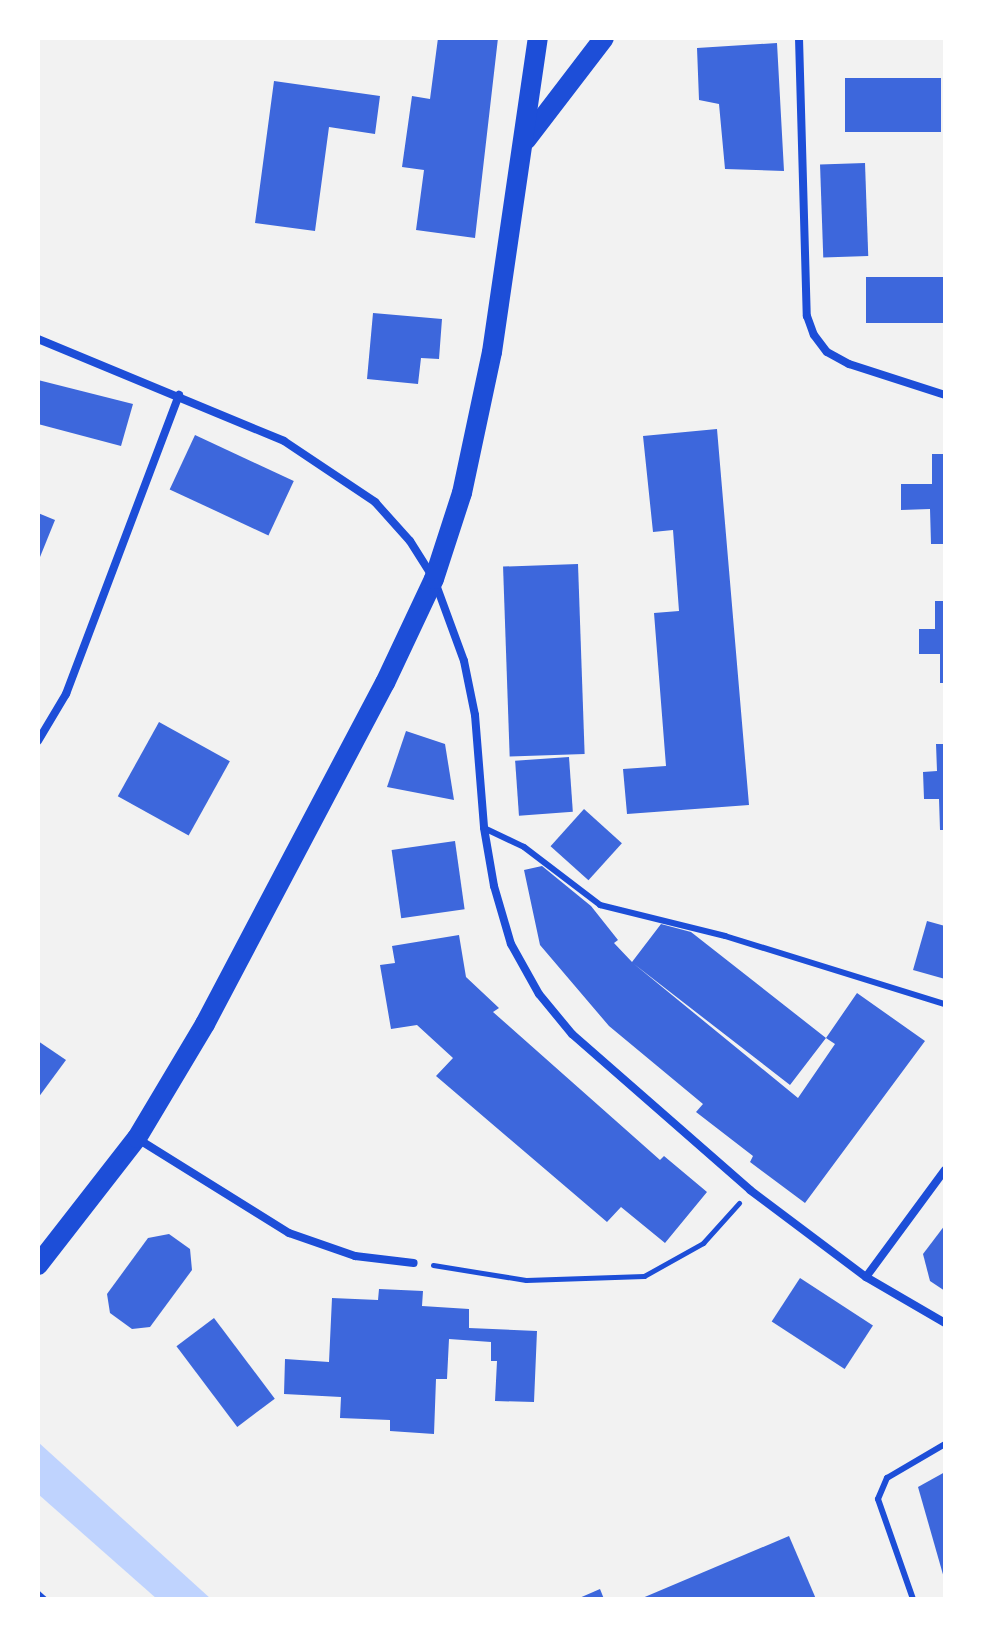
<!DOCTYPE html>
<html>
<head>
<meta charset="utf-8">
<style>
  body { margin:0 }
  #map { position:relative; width:983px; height:1637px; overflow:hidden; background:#f2f2f2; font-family:"Fira Sans Condensed",sans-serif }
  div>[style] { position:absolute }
  .water>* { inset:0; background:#bfd3fe }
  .building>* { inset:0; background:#3d67dc; transform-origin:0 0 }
  .path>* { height:5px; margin:-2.5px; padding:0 2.5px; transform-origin:2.5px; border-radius:2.5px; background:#1d4ed8 }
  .service>* { height:6px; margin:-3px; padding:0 3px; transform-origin:3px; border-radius:3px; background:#1d4ed8 }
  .minor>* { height:8px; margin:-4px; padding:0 4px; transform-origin:4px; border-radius:4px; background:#1d4ed8 }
  .primary>* { height:20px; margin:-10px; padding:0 10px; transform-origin:10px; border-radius:10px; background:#1d4ed8 }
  span { translate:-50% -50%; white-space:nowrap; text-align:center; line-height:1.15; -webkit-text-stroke:7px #fff; paint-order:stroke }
  .frame { position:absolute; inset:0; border:40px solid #fff; pointer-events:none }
</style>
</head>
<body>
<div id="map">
  <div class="water">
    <i style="clip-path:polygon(38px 1442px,211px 1599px,157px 1599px,38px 1494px)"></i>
  </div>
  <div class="building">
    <i style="clip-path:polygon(438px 38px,498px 38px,475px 238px,416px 230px,424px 170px,402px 167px,412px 96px,430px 99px)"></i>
    <i style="clip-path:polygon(777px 43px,784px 171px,725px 169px,719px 104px,699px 100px,697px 48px)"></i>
    <i style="left:845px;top:78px;width:96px;height:54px"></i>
    <i style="clip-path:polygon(274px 81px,380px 96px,375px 134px,329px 127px,315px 231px,255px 223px)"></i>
    <i style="left:865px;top:163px;width:93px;height:45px;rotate:88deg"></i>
    <i style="left:945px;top:277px;width:46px;height:79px;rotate:90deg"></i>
    <i style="clip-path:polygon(373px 313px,442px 319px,439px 359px,421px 358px,418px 384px,367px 379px)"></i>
    <i style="clip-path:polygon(38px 380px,133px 404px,121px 446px,38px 424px)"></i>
    <i style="clip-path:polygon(717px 429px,749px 805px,627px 814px,623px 769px,666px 766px,654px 613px,679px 611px,673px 530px,653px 532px,643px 436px)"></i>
    <i style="left:195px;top:435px;width:109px;height:60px;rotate:25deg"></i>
    <i style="clip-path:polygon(932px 454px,945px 454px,945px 544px,931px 544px,930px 509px,901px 510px,901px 484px,932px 484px)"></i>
    <i style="clip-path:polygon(38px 513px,55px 520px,38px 562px)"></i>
    <i style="left:578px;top:564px;width:190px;height:75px;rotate:88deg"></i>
    <i style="clip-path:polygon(935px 601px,945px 601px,945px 683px,940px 683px,940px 654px,919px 654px,919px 629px,935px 629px)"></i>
    <i style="left:159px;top:722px;width:81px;height:85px;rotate:29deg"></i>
    <i style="clip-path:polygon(406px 731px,445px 744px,454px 800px,387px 787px)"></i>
    <i style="clip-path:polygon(936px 744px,945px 744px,945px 830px,940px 830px,939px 799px,924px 799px,923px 772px,937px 771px)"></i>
    <i style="left:569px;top:757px;width:55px;height:54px;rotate:86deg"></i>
    <i style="left:584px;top:809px;width:51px;height:50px;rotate:42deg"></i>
    <i style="left:455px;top:841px;width:69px;height:64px;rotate:82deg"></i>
    <i style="clip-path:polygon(542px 866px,591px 906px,618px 940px,614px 943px,632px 962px,661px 924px,691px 932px,826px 1038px,790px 1085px,634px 964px,798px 1098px,835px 1044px,826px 1038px,857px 993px,925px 1041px,805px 1203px,750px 1162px,753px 1156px,696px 1112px,703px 1104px,609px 1026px,540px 945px,524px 870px)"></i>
    <i style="clip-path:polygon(927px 921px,945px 926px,945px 979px,913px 970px)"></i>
    <i style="clip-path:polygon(459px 935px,466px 977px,499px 1008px,493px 1012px,660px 1160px,664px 1156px,707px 1192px,665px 1243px,621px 1207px,607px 1222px,436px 1076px,453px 1058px,417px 1025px,391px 1029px,380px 965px,395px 963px,392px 946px)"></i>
    <i style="clip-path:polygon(38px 1041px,66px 1060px,38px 1098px)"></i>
    <i style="clip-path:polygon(945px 1225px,945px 1291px,930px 1281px,923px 1254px)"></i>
    <i style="clip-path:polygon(169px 1234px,190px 1249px,192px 1270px,150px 1327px,132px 1329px,110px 1313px,107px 1294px,148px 1238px)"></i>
    <i style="left:800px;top:1278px;width:87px;height:52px;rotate:33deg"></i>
    <i style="clip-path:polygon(379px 1289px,423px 1291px,422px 1306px,469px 1309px,469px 1328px,537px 1331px,534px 1402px,495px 1401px,497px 1361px,491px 1361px,491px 1342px,449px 1339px,447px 1379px,436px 1379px,434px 1434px,390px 1431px,390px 1420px,340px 1418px,341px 1397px,284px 1394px,285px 1359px,329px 1362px,332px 1298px,378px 1300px)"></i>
    <i style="left:214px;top:1318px;width:101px;height:47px;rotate:53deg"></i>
    <i style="clip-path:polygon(945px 1472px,945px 1578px,944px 1578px,918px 1487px)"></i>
    <i style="clip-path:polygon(789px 1536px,816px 1599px,640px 1599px)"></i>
    <i style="clip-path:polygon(600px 1589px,604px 1599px,577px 1599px)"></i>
  </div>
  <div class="path">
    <i style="left:433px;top:1265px;width:94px;rotate:9.2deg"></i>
    <i style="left:526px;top:1280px;width:118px;rotate:-1.9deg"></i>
    <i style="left:644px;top:1276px;width:68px;rotate:-29.2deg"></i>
    <i style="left:703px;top:1243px;width:54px;rotate:-48deg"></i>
    <i style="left:38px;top:1593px;width:9px;rotate:41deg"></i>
  </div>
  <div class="service">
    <i style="left:484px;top:828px;width:44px;rotate:25.4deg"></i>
    <i style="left:524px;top:847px;width:96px;rotate:37.3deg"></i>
    <i style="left:600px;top:905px;width:129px;rotate:13.9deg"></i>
    <i style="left:725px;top:936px;width:230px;rotate:17.2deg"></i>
    <i style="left:913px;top:1599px;width:106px;rotate:-109.3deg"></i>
    <i style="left:878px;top:1499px;width:23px;rotate:-67deg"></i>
    <i style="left:887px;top:1478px;width:67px;rotate:-30.4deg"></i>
  </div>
  <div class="minor">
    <i style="left:799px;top:38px;width:278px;rotate:88.4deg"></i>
    <i style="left:807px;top:316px;width:20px;rotate:70deg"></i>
    <i style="left:814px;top:335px;width:21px;rotate:53deg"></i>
    <i style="left:827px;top:352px;width:25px;rotate:29deg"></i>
    <i style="left:849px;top:364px;width:101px;rotate:17.9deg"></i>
    <i style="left:38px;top:339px;width:266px;rotate:22.5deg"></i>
    <i style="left:284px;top:441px;width:110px;rotate:33.8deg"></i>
    <i style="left:375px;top:502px;width:52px;rotate:48.1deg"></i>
    <i style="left:410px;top:541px;width:45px;rotate:57.7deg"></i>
    <i style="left:434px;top:579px;width:87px;rotate:69.9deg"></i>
    <i style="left:464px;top:661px;width:55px;rotate:78.5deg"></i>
    <i style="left:475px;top:715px;width:113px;rotate:85.4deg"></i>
    <i style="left:484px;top:828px;width:59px;rotate:80.2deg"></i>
    <i style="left:494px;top:886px;width:60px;rotate:73.7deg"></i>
    <i style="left:511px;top:944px;width:57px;rotate:60.8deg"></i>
    <i style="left:539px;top:994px;width:52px;rotate:50.5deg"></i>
    <i style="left:572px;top:1034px;width:237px;rotate:41.2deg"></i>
    <i style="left:750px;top:1190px;width:145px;rotate:36.9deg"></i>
    <i style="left:866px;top:1277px;width:91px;rotate:30.2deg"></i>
    <i style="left:38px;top:741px;width:55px;rotate:-59.2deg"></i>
    <i style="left:66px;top:694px;width:320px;rotate:-69.3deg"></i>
    <i style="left:138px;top:1139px;width:178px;rotate:31.9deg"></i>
    <i style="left:289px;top:1233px;width:70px;rotate:19.2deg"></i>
    <i style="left:355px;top:1256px;width:59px;rotate:6.8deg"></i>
    <i style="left:866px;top:1277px;width:133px;rotate:-53.6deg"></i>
  </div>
  <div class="primary">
    <i style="left:526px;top:140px;width:128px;rotate:-52.6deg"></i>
    <i style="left:38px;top:1265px;width:161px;rotate:-52.1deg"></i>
    <i style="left:137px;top:1138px;width:133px;rotate:-59.2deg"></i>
    <i style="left:205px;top:1024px;width:386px;rotate:-62.2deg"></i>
    <i style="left:385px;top:683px;width:115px;rotate:-64.8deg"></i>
    <i style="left:434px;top:579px;width:90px;rotate:-72deg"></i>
    <i style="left:462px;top:493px;width:144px;rotate:-78deg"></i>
    <i style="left:492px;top:352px;width:317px;rotate:-81.7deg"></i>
  </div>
  <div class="frame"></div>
</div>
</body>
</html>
